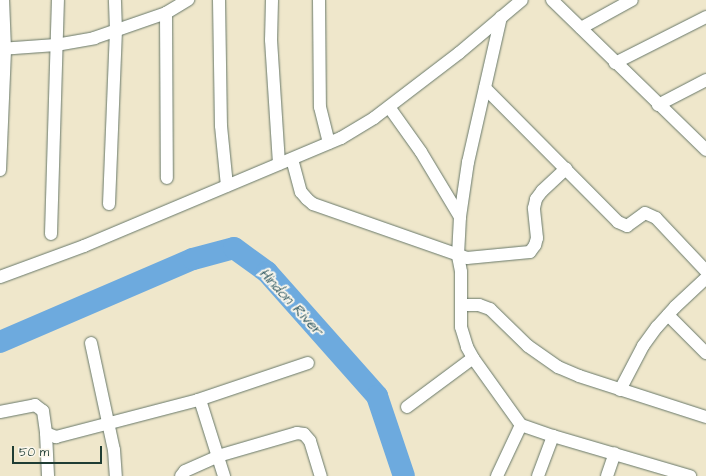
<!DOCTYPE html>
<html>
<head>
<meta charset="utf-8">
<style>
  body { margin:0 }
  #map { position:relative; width:706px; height:476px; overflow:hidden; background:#efe7cb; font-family:"Architects Daughter",sans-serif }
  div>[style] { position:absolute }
  .river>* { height:22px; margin:-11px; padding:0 11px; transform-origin:11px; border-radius:11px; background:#6daade }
  .roads { filter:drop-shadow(0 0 1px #687869) drop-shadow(0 0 1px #687869) }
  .minor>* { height:12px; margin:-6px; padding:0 6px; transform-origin:6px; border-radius:6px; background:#fff }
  span { translate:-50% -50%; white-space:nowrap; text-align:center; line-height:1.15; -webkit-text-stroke:4px #fbf7ec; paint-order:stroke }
  .water-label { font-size:15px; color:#365e67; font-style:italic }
  .scale { position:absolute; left:12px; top:446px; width:90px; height:18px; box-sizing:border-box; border:2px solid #1f3d34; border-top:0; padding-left:5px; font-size:12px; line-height:14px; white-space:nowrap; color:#1f3d34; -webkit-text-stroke:3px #fbf7ec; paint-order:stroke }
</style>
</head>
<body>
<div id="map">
  <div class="river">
    <i style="left:0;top:342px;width:210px;rotate:-23.3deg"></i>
    <i style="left:193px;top:259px;width:42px;rotate:-15deg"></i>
    <i style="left:234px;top:248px;width:41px;rotate:36deg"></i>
    <i style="left:267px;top:272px;width:166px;rotate:48.4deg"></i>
    <i style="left:377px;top:396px;width:84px;rotate:71.4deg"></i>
  </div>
  <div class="roads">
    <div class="minor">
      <i style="left:219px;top:0;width:126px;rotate:89.1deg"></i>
      <i style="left:221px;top:126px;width:60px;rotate:84.3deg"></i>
      <i style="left:272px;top:0;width:40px;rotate:91.4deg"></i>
      <i style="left:271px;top:40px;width:124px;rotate:86.3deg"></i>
      <i style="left:319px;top:0;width:107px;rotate:89.5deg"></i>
      <i style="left:320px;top:107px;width:37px;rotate:76deg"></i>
      <i style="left:552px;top:0;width:215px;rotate:44.2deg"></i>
      <i style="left:166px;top:13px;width:165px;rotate:89.7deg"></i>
      <i style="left:501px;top:17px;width:149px;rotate:102.8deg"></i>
      <i style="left:468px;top:162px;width:56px;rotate:98.3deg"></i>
      <i style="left:460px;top:217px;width:39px;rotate:93deg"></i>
      <i style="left:458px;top:256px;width:16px;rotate:79deg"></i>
      <i style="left:461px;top:272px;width:55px;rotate:90deg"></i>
      <i style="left:461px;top:327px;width:21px;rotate:73deg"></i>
      <i style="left:467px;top:347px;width:13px;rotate:61deg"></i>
      <i style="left:473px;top:358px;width:82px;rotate:54.4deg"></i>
      <i style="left:521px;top:425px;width:34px;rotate:19deg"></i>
      <i style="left:553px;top:436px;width:143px;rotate:16.3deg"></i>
      <i style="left:581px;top:28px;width:58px;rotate:-28.8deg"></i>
      <i style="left:0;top:49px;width:56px;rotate:-4.1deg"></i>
      <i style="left:56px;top:45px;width:39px;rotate:-10deg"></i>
      <i style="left:94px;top:38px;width:76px;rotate:-19.1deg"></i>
      <i style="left:166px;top:13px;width:26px;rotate:-31deg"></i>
      <i style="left:615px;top:63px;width:102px;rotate:-26.8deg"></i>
      <i style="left:485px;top:88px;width:189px;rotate:45.2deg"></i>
      <i style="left:618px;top:222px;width:10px;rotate:24deg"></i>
      <i style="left:627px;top:226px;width:22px;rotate:-36deg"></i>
      <i style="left:645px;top:213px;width:12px;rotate:24deg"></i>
      <i style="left:656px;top:218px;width:73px;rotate:46.7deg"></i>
      <i style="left:658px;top:105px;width:54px;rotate:-27.5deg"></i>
      <i style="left:389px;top:107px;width:55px;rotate:54.6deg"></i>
      <i style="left:421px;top:152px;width:76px;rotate:59deg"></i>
      <i style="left:292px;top:159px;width:34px;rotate:75deg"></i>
      <i style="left:301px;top:192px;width:9px;rotate:49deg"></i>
      <i style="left:307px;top:199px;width:8px;rotate:40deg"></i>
      <i style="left:313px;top:204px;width:163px;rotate:19.3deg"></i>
      <i style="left:467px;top:258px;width:63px;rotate:-5.4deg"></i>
      <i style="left:530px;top:252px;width:9px;rotate:-54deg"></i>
      <i style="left:535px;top:245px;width:7px;rotate:-74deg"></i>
      <i style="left:537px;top:238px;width:30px;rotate:-96deg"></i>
      <i style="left:534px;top:208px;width:9px;rotate:-77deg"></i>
      <i style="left:536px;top:199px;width:10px;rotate:-53deg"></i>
      <i style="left:542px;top:191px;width:33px;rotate:-43deg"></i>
      <i style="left:0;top:170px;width:121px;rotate:-87.6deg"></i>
      <i style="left:5px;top:49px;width:49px;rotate:-92.3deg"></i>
      <i style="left:109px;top:204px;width:173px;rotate:-87.7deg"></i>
      <i style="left:116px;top:31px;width:31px;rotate:-92deg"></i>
      <i style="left:51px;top:234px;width:234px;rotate:-88.3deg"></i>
      <i style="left:0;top:277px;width:90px;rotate:-20.3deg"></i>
      <i style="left:84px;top:246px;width:279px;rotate:-22.8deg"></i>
      <i style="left:341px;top:138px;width:39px;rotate:-31deg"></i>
      <i style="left:374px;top:118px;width:107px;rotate:-37.4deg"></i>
      <i style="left:459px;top:53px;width:82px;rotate:-40.1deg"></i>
      <i style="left:462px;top:305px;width:17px"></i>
      <i style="left:479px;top:305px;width:12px;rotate:20deg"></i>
      <i style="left:490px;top:309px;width:53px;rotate:44.2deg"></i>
      <i style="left:528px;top:346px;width:37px;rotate:35deg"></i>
      <i style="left:558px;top:367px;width:23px;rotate:23deg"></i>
      <i style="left:579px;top:376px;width:133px;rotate:17.9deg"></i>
      <i style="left:668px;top:315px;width:54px;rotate:45deg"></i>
      <i style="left:91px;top:343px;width:109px;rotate:77.9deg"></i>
      <i style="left:114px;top:450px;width:26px;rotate:86deg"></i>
      <i style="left:620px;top:390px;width:50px;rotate:-62.4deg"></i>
      <i style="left:643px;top:346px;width:24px;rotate:-54deg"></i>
      <i style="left:657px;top:327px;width:27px;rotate:-48deg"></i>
      <i style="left:675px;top:307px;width:42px;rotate:-43.1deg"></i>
      <i style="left:198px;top:400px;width:116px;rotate:-18.6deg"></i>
      <i style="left:407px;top:407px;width:82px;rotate:-36.6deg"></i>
      <i style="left:0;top:412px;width:36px;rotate:-11deg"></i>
      <i style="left:35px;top:405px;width:10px;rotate:37deg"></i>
      <i style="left:43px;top:411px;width:22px;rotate:82deg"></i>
      <i style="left:46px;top:433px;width:11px;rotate:22deg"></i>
      <i style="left:56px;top:437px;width:147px;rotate:-14.6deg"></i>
      <i style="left:198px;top:400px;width:4px;rotate:45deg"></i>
      <i style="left:201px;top:403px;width:77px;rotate:72.5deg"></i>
      <i style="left:46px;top:433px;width:43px;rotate:87.3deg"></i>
      <i style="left:181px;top:476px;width:6px;rotate:-51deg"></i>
      <i style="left:185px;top:471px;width:36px;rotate:-24deg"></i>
      <i style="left:218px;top:456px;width:82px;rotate:-16.2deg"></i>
      <i style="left:297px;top:433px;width:7px;rotate:8deg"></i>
      <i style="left:304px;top:434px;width:9px;rotate:49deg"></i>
      <i style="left:310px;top:441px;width:37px;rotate:73deg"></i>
      <i style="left:497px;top:476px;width:56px;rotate:-64.8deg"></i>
      <i style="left:538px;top:476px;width:43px;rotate:-69.4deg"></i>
      <i style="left:607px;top:476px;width:24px;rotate:-71deg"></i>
    </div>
  </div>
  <div class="water-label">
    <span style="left:291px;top:302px;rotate:47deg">Hindon River</span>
  </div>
  <div class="scale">50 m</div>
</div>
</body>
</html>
